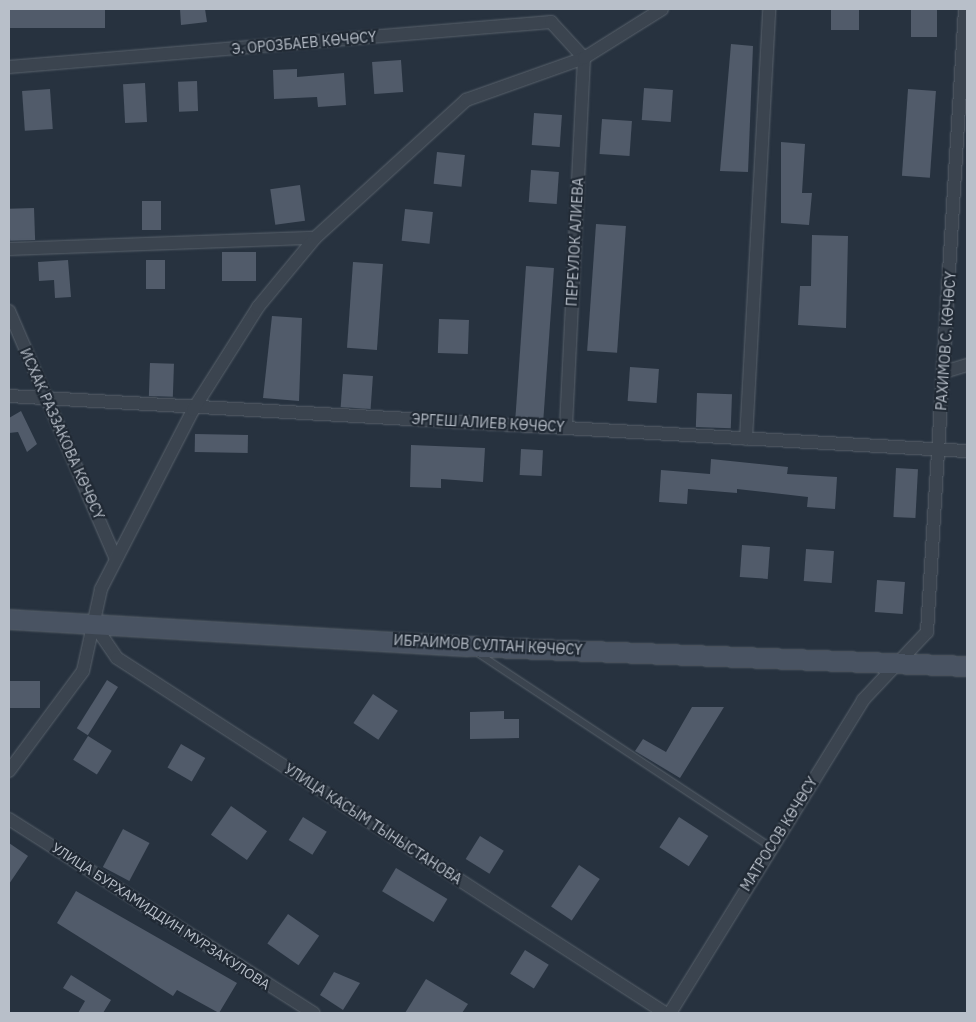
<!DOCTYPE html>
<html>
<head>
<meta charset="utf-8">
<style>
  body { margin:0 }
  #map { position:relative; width:976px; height:1022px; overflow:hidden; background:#27323f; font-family:"IBM Plex Sans",sans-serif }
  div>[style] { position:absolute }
  .building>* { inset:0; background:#515b6a; transform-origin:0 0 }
  .roads { filter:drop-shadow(0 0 1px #59626c) drop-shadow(0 0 1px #59626c) }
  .lane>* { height:6px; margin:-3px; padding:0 3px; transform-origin:3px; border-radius:3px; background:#3b444f }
  .street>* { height:12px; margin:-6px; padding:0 6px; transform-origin:6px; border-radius:6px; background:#3b444f }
  .secondary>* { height:19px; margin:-9.5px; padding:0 9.5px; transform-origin:9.5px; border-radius:9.5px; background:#495362 }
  span { translate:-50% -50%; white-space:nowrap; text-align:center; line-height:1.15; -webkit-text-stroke:4.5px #202934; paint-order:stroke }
  .street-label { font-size:14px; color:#b8bfc9 }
  .frame { position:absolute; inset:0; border:10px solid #b8bfc9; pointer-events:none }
</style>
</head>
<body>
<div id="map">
  <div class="building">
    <i style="left:9px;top:9px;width:96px;height:19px"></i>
    <i style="clip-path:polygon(180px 9px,205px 9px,207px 22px,181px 25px)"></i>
    <i style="left:831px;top:9px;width:28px;height:21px"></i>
    <i style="left:911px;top:9px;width:26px;height:28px"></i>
    <i style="clip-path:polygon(731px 44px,753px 46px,748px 172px,720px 171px)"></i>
    <i style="left:401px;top:60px;width:32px;height:29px;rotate:86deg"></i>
    <i style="clip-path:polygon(297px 69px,297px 77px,344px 73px,346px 105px,318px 107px,317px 97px,274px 99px,273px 70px)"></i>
    <i style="left:197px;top:81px;width:30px;height:19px;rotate:88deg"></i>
    <i style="left:145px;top:83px;width:39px;height:22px;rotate:87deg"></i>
    <i style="left:644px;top:88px;width:29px;height:32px;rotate:4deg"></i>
    <i style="left:50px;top:89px;width:40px;height:28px;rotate:86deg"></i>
    <i style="left:908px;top:89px;width:28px;height:87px;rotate:4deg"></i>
    <i style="left:534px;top:113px;width:28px;height:32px;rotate:4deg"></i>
    <i style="left:602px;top:119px;width:30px;height:35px;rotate:4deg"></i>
    <i style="clip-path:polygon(781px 142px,805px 144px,802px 193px,812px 193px,809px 225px,781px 223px)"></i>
    <i style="left:437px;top:152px;width:28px;height:32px;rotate:6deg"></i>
    <i style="left:531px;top:170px;width:28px;height:32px;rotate:4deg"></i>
    <i style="left:300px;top:185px;width:36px;height:30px;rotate:82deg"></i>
    <i style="left:142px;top:201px;width:19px;height:29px"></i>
    <i style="left:34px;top:208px;width:32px;height:25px;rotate:88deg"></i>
    <i style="left:405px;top:209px;width:28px;height:32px;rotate:6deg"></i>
    <i style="left:596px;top:224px;width:30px;height:127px;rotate:4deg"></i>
    <i style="clip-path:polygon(812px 235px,848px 236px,846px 328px,798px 325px,800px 286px,811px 286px)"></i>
    <i style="left:222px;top:252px;width:34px;height:29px"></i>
    <i style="clip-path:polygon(68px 260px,71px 297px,55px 298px,54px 280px,39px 281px,38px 262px)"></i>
    <i style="left:146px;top:260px;width:19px;height:29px"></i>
    <i style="left:353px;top:262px;width:30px;height:86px;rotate:4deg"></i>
    <i style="left:526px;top:266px;width:28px;height:151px;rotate:4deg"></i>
    <i style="clip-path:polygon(272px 316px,302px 318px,299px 401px,263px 398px)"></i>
    <i style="left:439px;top:319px;width:30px;height:34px;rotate:2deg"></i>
    <i style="left:150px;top:363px;width:24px;height:33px;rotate:2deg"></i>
    <i style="left:630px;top:367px;width:29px;height:34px;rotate:4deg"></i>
    <i style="left:343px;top:374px;width:30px;height:33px;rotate:4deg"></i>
    <i style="left:697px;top:393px;width:35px;height:34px;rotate:2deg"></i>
    <i style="clip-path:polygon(21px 411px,37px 444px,27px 452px,18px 432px,9px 433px,9px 418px)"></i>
    <i style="left:195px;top:434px;width:53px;height:18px;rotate:1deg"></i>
    <i style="clip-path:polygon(411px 445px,485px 448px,483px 482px,441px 479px,441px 488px,410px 487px)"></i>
    <i style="left:521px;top:449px;width:22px;height:26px;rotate:3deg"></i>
    <i style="clip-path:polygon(711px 459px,788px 467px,787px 474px,837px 477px,835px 509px,807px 507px,808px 497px,737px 489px,737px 493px,688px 489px,687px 504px,659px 502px,661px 470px,710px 474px)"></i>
    <i style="left:896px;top:468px;width:22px;height:49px;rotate:3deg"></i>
    <i style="left:742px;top:545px;width:28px;height:32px;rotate:4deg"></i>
    <i style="left:806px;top:549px;width:28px;height:32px;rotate:4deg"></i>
    <i style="left:877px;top:580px;width:28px;height:32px;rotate:4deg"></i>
    <i style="left:107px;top:680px;width:13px;height:57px;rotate:32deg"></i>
    <i style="left:9px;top:681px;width:31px;height:27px"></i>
    <i style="left:373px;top:694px;width:30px;height:35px;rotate:34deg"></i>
    <i style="clip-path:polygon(692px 707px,724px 707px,680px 778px,635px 751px,643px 739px,666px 752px)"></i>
    <i style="clip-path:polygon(504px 711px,504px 719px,519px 719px,519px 738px,470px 739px,470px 712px)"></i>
    <i style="left:88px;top:736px;width:28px;height:28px;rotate:32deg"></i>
    <i style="left:181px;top:744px;width:28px;height:27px;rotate:30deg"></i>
    <i style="left:231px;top:806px;width:44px;height:35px;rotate:35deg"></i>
    <i style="left:303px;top:817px;width:28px;height:27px;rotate:32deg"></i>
    <i style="left:679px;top:817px;width:35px;height:36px;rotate:33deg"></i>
    <i style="left:123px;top:829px;width:30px;height:43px;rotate:28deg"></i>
    <i style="left:480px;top:836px;width:28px;height:27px;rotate:32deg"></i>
    <i style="clip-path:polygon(9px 843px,28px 856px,9px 884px)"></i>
    <i style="left:579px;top:865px;width:25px;height:50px;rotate:34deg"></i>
    <i style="left:396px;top:868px;width:60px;height:27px;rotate:31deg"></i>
    <i style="clip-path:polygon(76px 891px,237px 983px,219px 1013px,177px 990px,173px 996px,57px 923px)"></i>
    <i style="left:288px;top:914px;width:38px;height:36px;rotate:35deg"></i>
    <i style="left:525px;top:950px;width:28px;height:28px;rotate:32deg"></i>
    <i style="clip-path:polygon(334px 972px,360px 983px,343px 1010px,320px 995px)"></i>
    <i style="clip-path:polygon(71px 975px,111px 1000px,103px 1013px,78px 1013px,85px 1001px,63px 988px)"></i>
    <i style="clip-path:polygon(426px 979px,468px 1004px,462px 1013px,405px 1013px)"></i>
  </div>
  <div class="roads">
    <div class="lane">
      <i style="left:476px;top:652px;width:354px;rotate:33.5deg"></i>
    </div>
    <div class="street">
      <i style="left:9px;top:67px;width:544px;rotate:-4.75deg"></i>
      <i style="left:551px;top:22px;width:49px;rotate:47.5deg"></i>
      <i style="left:584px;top:58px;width:368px;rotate:92.8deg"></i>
      <i style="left:9px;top:249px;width:306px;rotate:-2.1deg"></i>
      <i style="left:9px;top:311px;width:268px;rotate:66.7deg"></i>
      <i style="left:944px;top:372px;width:24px;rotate:-17deg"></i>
      <i style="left:9px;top:396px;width:960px;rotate:3.29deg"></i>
      <i style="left:746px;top:439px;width:431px;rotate:-86.9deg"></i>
      <i style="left:93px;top:623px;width:42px;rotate:55.6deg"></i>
      <i style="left:117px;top:658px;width:653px;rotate:32.94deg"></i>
      <i style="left:9px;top:771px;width:124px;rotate:-53.5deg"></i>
      <i style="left:83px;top:671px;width:84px;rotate:-77.6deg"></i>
      <i style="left:101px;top:589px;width:201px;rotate:-62.8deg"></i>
      <i style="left:193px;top:410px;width:122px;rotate:-57.7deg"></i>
      <i style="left:258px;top:307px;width:89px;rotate:-50.4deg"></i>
      <i style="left:315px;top:238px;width:205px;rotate:-42.4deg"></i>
      <i style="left:466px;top:100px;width:125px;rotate:-19.6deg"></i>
      <i style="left:584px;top:58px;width:92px;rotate:-32.1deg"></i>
      <i style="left:9px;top:819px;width:361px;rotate:32.5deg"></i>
      <i style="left:670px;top:1013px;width:368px;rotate:-58.3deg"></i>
      <i style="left:863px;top:700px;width:93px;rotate:-46.7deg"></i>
      <i style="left:927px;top:632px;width:624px;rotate:-86.51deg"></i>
    </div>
    <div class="secondary">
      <i style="left:9px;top:619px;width:458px;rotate:3.4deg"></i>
      <i style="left:466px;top:646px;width:501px;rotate:2.29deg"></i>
    </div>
  </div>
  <div class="street-label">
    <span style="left:304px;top:43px;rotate:-5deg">Э. ОРОЗБАЕВ КӨЧӨСҮ</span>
    <span style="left:575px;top:242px;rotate:-87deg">ПЕРЕУЛОК АЛИЕВА</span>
    <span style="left:946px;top:341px;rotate:-86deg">РАХИМОВ С. КӨЧӨСҮ</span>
    <span style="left:488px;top:423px;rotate:3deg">ЭРГЕШ АЛИЕВ КӨЧӨСҮ</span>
    <span style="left:62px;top:434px;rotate:66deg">ИСХАК РАЗЗАКОВА КӨЧӨСҮ</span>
    <span style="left:488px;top:645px;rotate:3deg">ИБРАИМОВ СУЛТАН КӨЧӨСҮ</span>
    <span style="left:373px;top:824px;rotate:33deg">УЛИЦА КАСЫМ ТЫНЫСТАНОВА</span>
    <span style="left:779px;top:834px;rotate:-58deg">МАТРОСОВ КӨЧӨСҮ</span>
    <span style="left:161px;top:916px;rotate:33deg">УЛИЦА БУРХАМИДДИН МУРЗАКУЛОВА</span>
  </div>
  <div class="frame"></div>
</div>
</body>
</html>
